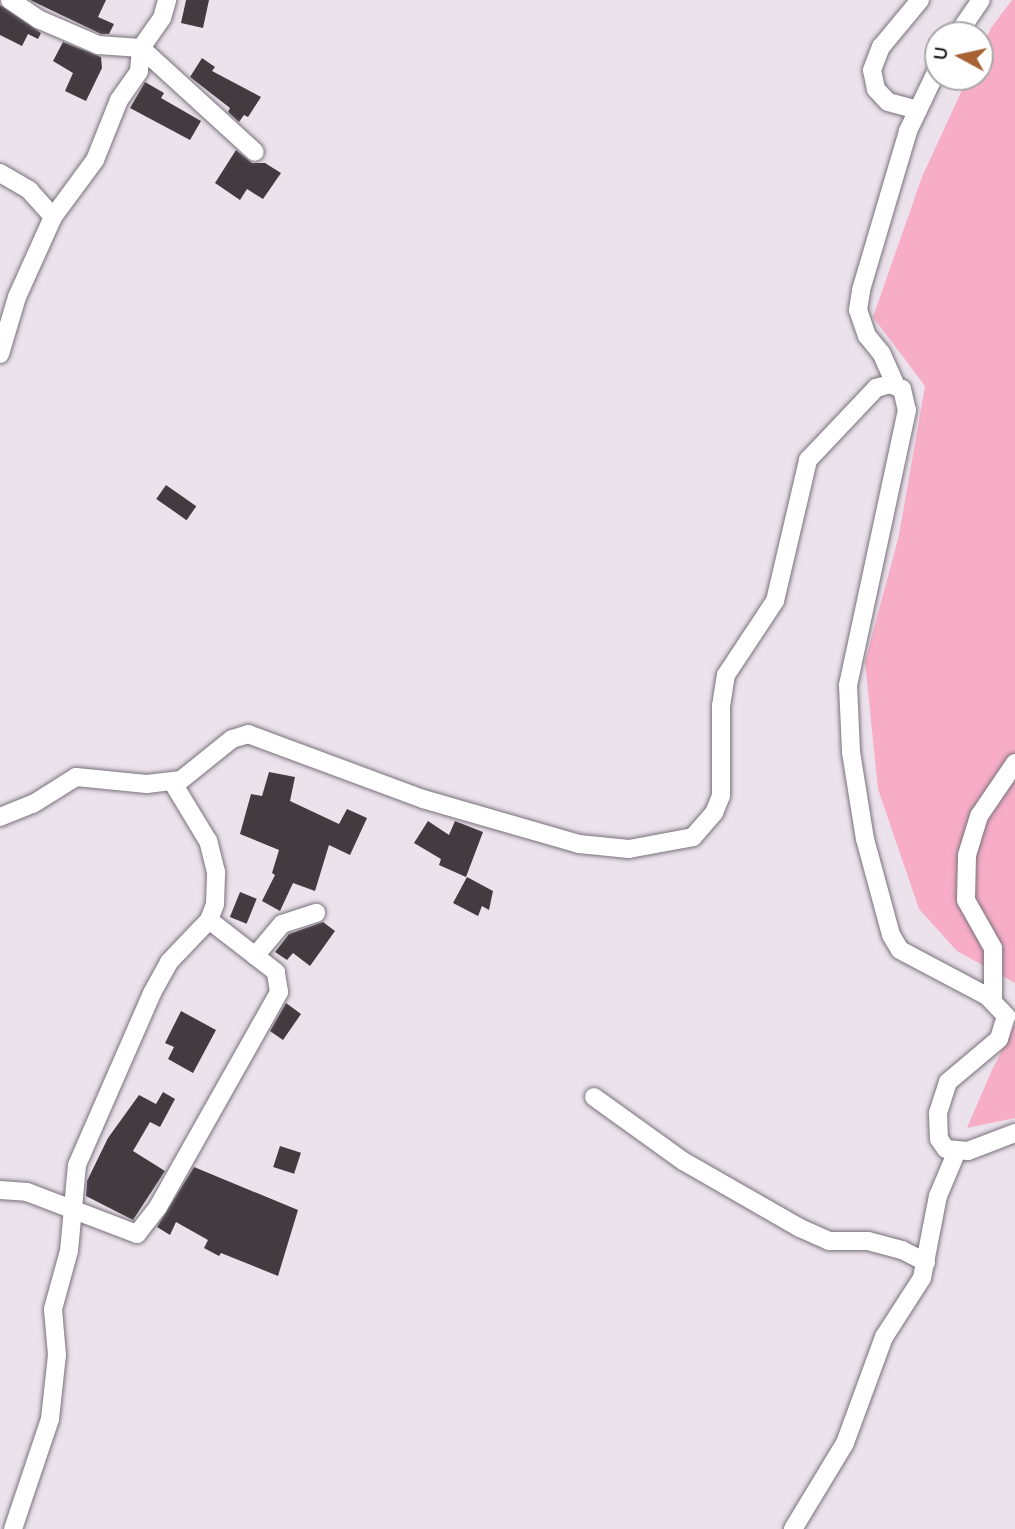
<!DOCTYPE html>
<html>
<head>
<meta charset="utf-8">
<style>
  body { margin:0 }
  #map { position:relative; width:1015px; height:1529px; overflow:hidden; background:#ebe2ec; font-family:Quicksand,sans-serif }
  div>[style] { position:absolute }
  .green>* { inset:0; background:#f7adc6 }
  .building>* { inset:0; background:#443b41; transform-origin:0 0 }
  .roads { filter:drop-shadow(0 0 2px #78717a) drop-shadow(0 0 2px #78717a) }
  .street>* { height:18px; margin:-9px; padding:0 9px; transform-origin:9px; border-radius:9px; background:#fff }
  span { translate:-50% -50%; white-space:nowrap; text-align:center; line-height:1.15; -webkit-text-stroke:7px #fff; paint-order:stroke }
  .north { position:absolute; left:924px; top:21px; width:70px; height:70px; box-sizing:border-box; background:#fff; border:2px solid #a9a8a9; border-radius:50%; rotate:278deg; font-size:19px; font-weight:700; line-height:28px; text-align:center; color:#292629 }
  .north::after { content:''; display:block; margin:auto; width:24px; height:32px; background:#a76333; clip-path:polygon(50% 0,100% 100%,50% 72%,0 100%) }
</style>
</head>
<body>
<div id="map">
  <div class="green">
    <i style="clip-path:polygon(1012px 0,1015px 0,1015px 983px,957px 951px,919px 909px,878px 789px,865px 662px,899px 535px,925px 386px,873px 317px,922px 177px,968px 77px,980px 77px,980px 51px,991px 28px)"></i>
    <i style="clip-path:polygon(1015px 1025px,1015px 1118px,967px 1128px,992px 1070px)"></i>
  </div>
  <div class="building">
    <i style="clip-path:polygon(30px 0,106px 0,98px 17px,114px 24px,109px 34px,101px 34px)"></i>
    <i style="clip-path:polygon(186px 0,209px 0,203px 28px,181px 23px)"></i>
    <i style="clip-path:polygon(0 5px,41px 33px,38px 39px,28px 34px,22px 46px,0 35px)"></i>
    <i style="clip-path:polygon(63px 42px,101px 57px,102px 68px,86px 101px,65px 91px,73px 73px,53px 61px)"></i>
    <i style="clip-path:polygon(202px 58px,215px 67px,212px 71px,261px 97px,248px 117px,244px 115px,239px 122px,228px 112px,230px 108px,190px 77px)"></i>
    <i style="clip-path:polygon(145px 82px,164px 93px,161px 98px,201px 121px,190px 140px,130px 108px)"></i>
    <i style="clip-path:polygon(236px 150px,252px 163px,265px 163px,281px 173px,263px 199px,247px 189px,240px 200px,215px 183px)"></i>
    <i style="left:166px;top:485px;width:37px;height:17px;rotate:35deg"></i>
    <i style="clip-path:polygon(269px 772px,295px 777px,290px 801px,339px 824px,347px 809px,367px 818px,350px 855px,329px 845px,315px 891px,293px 883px,280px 911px,262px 901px,275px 875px,272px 873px,279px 850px,240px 834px,251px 794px,262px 796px)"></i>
    <i style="clip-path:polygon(428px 821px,449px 835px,455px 821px,483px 832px,466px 877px,439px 865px,441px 859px,414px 843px)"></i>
    <i style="clip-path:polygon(467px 877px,493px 891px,489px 910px,482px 906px,478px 916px,453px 903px)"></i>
    <i style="left:240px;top:892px;width:18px;height:27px;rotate:22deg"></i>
    <i style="clip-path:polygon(323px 922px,335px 931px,310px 966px,293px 953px,287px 960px,275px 952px,289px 934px)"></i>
    <i style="clip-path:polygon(286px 1003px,301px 1014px,283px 1040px,270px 1031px)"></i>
    <i style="clip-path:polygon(181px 1011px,216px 1030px,193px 1073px,168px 1059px,174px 1047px,165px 1043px)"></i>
    <i style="clip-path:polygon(163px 1092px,175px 1099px,160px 1127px,150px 1122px,133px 1151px,165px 1171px,133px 1220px,86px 1196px,87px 1181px,108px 1138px,139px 1095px,156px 1104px)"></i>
    <i style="left:280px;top:1146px;width:22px;height:22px;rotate:18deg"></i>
    <i style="clip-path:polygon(194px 1167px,298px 1210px,278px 1276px,221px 1253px,219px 1256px,204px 1248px,208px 1240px,176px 1222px,170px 1235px,157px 1227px)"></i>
  </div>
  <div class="roads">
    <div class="street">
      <i style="left:10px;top:0;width:34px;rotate:34deg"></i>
      <i style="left:38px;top:19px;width:65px;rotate:23.4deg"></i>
      <i style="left:98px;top:45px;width:43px;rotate:4deg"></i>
      <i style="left:141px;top:48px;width:154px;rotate:42.4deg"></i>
      <i style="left:957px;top:35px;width:42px;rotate:-55.6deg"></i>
      <i style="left:918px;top:110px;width:31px;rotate:-165deg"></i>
      <i style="left:888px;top:102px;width:18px;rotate:-133deg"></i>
      <i style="left:876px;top:89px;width:19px;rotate:-102deg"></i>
      <i style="left:872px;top:70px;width:25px;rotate:-69deg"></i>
      <i style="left:881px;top:47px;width:61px;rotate:-50.3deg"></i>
      <i style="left:0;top:173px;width:34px;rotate:30deg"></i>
      <i style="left:29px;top:190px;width:36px;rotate:48deg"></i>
      <i style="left:0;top:354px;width:59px;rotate:-73.4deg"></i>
      <i style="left:17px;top:297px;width:88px;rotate:-65.8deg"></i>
      <i style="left:53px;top:217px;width:71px;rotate:-53.6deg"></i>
      <i style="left:95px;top:160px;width:65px;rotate:-68.2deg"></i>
      <i style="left:119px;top:100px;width:35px;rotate:-55deg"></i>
      <i style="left:139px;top:71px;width:23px;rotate:-85deg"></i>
      <i style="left:141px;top:48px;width:37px;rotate:-55deg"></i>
      <i style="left:162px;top:18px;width:19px;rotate:-74deg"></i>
      <i style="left:896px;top:386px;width:36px;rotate:-114deg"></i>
      <i style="left:881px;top:353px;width:22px;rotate:-129deg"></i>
      <i style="left:867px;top:336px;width:28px;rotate:-109deg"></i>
      <i style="left:858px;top:310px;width:20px;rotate:-81deg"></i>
      <i style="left:861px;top:290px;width:166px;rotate:-73.5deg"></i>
      <i style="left:908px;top:131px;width:70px;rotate:-64.5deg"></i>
      <i style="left:0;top:817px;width:35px;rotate:-22deg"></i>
      <i style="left:33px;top:804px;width:51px;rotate:-32.1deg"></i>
      <i style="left:76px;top:777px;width:71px;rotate:5.6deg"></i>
      <i style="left:147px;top:784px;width:34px;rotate:-7deg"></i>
      <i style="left:181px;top:780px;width:65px;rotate:-38.8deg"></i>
      <i style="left:232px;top:739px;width:17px;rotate:-17deg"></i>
      <i style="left:248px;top:734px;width:187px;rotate:20.4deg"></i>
      <i style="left:423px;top:799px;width:162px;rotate:16.1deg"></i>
      <i style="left:579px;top:844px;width:50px;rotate:5.7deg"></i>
      <i style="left:629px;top:849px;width:65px;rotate:-10.6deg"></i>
      <i style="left:693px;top:837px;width:32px;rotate:-49deg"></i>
      <i style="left:714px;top:813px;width:18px;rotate:-68deg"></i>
      <i style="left:721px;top:796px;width:90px;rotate:-90deg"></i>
      <i style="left:721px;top:706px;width:31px;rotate:-81deg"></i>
      <i style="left:726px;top:675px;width:89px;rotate:-56.5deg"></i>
      <i style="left:775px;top:601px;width:145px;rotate:-76.8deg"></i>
      <i style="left:808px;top:460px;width:99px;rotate:-46.6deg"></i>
      <i style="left:876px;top:388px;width:15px;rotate:-16deg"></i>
      <i style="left:890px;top:384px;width:13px;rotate:23deg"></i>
      <i style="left:902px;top:389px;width:22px;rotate:77deg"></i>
      <i style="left:907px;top:410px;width:281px;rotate:102.1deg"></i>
      <i style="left:848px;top:685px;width:67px;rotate:87.4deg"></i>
      <i style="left:851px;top:752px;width:88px;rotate:80.9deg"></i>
      <i style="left:865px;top:839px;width:99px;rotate:74.8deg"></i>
      <i style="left:891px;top:935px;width:17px;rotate:59deg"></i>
      <i style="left:900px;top:950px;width:98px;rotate:27.9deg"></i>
      <i style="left:987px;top:996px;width:28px;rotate:46deg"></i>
      <i style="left:1006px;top:1016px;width:24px;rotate:107deg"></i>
      <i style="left:999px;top:1039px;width:67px;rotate:139.9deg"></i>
      <i style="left:948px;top:1082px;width:33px;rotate:108deg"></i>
      <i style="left:938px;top:1113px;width:26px;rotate:88deg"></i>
      <i style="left:939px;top:1139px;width:12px;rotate:55deg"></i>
      <i style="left:946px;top:1149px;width:22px;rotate:5deg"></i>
      <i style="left:968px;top:1151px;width:50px;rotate:-21deg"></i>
      <i style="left:255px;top:956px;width:42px;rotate:-49.8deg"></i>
      <i style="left:282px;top:924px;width:36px;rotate:-18deg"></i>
      <i style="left:993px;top:1001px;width:53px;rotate:-90deg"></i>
      <i style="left:993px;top:948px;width:55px;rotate:-119.4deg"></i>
      <i style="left:966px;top:900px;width:45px;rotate:-88.7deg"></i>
      <i style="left:967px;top:855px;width:41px;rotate:-72.9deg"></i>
      <i style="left:979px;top:816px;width:64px;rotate:-55.8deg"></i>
      <i style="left:594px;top:1097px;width:110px;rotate:35.7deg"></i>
      <i style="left:683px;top:1161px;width:135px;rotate:29.8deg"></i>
      <i style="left:800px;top:1228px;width:32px;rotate:24deg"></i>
      <i style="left:829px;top:1241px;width:39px"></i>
      <i style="left:868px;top:1241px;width:35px;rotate:15deg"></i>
      <i style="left:902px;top:1250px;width:27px;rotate:27deg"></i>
      <i style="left:0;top:1190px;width:27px;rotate:4deg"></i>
      <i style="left:27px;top:1192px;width:118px;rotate:20.9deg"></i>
      <i style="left:137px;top:1234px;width:34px;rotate:-52deg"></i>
      <i style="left:158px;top:1207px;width:247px;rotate:-60.6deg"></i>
      <i style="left:279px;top:992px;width:20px;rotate:-99deg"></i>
      <i style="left:276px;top:972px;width:85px;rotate:-142.2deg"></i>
      <i style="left:13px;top:1529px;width:116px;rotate:-71.4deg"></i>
      <i style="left:50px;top:1419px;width:64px;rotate:-83.8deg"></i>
      <i style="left:57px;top:1355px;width:46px;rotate:-95deg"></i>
      <i style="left:53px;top:1309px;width:60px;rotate:-74.6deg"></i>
      <i style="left:69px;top:1251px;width:86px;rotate:-84.7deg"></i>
      <i style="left:77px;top:1165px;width:188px;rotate:-66.4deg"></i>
      <i style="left:152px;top:993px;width:35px;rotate:-61deg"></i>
      <i style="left:169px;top:962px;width:58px;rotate:-46.4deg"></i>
      <i style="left:209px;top:920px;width:17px;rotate:-69deg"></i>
      <i style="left:215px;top:904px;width:32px;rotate:-88deg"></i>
      <i style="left:216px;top:872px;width:32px;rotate:-104deg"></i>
      <i style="left:208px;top:841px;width:68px;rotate:-121.1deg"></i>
      <i style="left:793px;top:1529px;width:100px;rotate:-58.8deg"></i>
      <i style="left:845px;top:1443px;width:113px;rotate:-69.8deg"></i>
      <i style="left:884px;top:1337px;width:70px;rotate:-57.2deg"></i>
      <i style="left:922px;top:1278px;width:84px;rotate:-79deg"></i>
      <i style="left:938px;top:1196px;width:49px;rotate:-67.1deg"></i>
    </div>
  </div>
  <div class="north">U</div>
</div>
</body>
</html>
